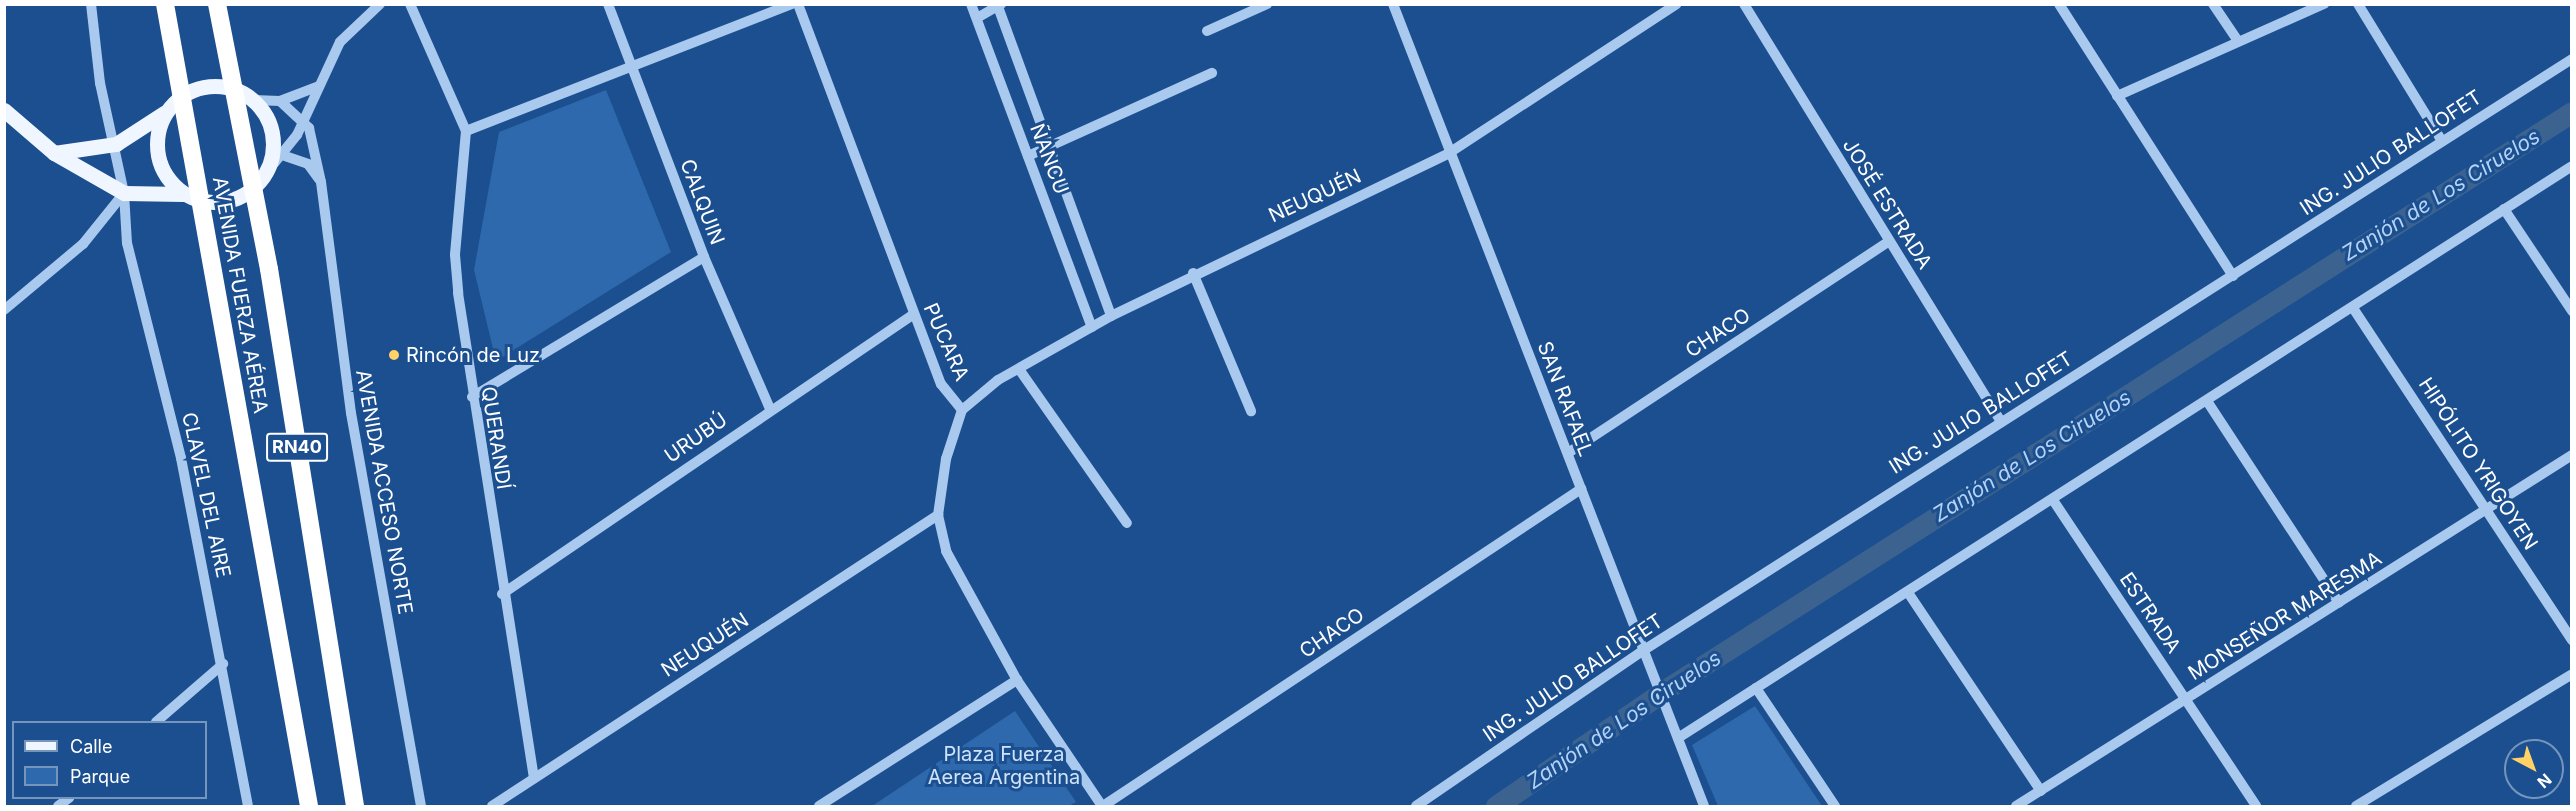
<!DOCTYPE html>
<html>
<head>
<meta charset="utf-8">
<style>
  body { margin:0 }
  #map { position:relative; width:2576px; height:811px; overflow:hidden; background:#1b4f8f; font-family:Inter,sans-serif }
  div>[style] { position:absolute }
  .green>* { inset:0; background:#2e69ad }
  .canal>* { height:21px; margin:-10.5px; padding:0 10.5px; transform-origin:10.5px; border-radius:10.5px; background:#3c6290 }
  .minor>* { height:10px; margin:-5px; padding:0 5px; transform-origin:5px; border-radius:5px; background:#a9c9ee }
  .major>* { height:15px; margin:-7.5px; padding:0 7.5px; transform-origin:7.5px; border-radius:7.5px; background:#f0f6ff }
  .major>.ring { margin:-7.5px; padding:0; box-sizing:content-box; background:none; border:15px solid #f0f6ff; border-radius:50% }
  .highway>* { height:18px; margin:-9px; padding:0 9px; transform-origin:9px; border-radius:9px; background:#fff }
  .dots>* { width:16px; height:16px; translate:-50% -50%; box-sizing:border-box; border:3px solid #1b4f8f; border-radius:50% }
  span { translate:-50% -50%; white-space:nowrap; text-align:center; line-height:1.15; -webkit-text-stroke:6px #1b4f8f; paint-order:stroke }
  .shield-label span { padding:2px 4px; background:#1b4f8f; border:2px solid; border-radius:4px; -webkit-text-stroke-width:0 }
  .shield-label { font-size:18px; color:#fff; font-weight:700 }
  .street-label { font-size:20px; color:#fff }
  .poi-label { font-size:20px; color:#fff }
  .left { translate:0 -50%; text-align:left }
  .park-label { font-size:20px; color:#cfe3fa }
  .water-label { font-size:21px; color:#b5d3f5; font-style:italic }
  .frame { position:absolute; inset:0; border:6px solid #fff; pointer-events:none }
  .legend { position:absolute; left:12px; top:721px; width:195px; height:78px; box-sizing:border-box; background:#1b4f8f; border:2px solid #7695bc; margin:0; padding:8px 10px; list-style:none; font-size:18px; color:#fff }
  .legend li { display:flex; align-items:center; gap:12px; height:30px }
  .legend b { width:30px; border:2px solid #7695bc }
  .north { position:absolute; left:2504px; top:739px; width:60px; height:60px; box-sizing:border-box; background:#1b4f8f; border:2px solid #7695bc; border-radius:50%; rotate:139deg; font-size:16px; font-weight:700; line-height:24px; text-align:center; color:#fff }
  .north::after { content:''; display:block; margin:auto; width:21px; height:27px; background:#ffd166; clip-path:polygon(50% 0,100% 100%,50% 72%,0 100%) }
</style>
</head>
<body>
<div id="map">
  <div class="green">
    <i style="clip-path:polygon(606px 90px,671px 252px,496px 361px,474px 270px,499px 132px)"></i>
    <i style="clip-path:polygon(1755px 706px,1822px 806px,1718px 806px,1692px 745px)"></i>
    <i style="clip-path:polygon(1015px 711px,1076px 802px,1069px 806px,872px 806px)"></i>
  </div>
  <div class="canal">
    <i style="left:1496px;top:806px;width:212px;rotate:-34.4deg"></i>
    <i style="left:1671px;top:686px;width:1068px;rotate:-32.5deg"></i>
  </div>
  <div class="minor">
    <i style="left:91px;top:4px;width:80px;rotate:83.5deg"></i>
    <i style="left:100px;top:83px;width:113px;rotate:77.7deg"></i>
    <i style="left:124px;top:193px;width:50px;rotate:86.6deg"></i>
    <i style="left:127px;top:243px;width:222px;rotate:75.9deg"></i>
    <i style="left:181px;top:458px;width:354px;rotate:79.1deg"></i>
    <i style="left:410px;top:4px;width:139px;rotate:66.2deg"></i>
    <i style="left:466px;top:131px;width:124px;rotate:95.1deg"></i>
    <i style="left:455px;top:255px;width:38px;rotate:85deg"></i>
    <i style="left:458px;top:293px;width:491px;rotate:81.1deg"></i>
    <i style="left:608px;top:4px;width:271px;rotate:69.2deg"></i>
    <i style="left:704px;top:257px;width:166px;rotate:66.5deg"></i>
    <i style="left:798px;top:4px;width:406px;rotate:69.4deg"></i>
    <i style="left:941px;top:384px;width:33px;rotate:51deg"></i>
    <i style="left:971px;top:4px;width:345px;rotate:69.5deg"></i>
    <i style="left:997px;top:4px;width:332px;rotate:69.9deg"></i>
    <i style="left:1393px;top:4px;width:860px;rotate:68.8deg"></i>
    <i style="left:1744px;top:4px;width:491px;rotate:58.4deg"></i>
    <i style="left:2059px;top:4px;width:323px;rotate:57.4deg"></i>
    <i style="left:2213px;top:4px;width:45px;rotate:56deg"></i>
    <i style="left:2358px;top:4px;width:161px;rotate:58.5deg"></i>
    <i style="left:977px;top:18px;width:28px;rotate:-30deg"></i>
    <i style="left:1207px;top:31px;width:66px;rotate:-24.2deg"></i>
    <i style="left:2117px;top:96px;width:227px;rotate:-24deg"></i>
    <i style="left:254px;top:100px;width:26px;rotate:2deg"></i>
    <i style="left:280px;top:101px;width:40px;rotate:-21deg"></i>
    <i style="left:280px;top:101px;width:40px;rotate:43deg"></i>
    <i style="left:309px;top:128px;width:55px;rotate:77.5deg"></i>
    <i style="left:321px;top:182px;width:233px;rotate:82.6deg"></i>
    <i style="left:351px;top:413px;width:399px;rotate:79.9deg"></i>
    <i style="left:466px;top:131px;width:350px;rotate:-21.3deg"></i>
    <i style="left:285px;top:156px;width:24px;rotate:19deg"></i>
    <i style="left:308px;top:164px;width:19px;rotate:54deg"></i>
    <i style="left:1028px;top:156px;width:202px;rotate:-24.3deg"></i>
    <i style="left:267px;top:172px;width:48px;rotate:-51deg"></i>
    <i style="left:297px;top:135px;width:102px;rotate:-65.2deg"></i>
    <i style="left:340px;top:42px;width:55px;rotate:-43.5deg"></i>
    <i style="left:2504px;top:209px;width:123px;rotate:56.3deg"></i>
    <i style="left:1193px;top:273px;width:150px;rotate:67.2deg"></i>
    <i style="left:2353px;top:308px;width:398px;rotate:56.6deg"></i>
    <i style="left:4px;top:310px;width:103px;rotate:-39.9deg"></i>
    <i style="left:83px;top:244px;width:65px;rotate:-51.2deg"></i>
    <i style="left:1019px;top:369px;width:188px;rotate:55deg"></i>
    <i style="left:472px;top:397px;width:271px;rotate:-31.1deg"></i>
    <i style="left:2207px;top:401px;width:241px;rotate:56.8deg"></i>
    <i style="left:962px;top:410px;width:47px;rotate:-39.8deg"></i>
    <i style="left:998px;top:380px;width:130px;rotate:-29.5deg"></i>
    <i style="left:1111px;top:316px;width:375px;rotate:-25.7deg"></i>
    <i style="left:1449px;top:153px;width:272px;rotate:-33.2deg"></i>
    <i style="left:962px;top:410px;width:52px;rotate:108.1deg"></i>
    <i style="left:946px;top:459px;width:57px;rotate:98.1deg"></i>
    <i style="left:938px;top:515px;width:37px;rotate:77deg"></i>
    <i style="left:946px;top:551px;width:147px;rotate:61.2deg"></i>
    <i style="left:1017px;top:680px;width:152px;rotate:56deg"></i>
    <i style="left:1568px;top:453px;width:383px;rotate:-33.4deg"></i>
    <i style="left:2053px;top:500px;width:367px;rotate:56.4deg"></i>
    <i style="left:502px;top:594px;width:497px;rotate:-34.2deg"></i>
    <i style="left:1909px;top:594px;width:237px;rotate:56.2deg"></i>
    <i style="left:1756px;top:688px;width:142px;rotate:56.2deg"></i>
    <i style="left:156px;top:722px;width:89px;rotate:-40.9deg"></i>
    <i style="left:1678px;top:738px;width:1061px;rotate:-32.61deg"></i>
    <i style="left:58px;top:806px;width:14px;rotate:-36deg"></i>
    <i style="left:492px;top:806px;width:533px;rotate:-33.12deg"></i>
    <i style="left:819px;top:806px;width:235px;rotate:-32.5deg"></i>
    <i style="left:1103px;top:806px;width:574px;rotate:-33.55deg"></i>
    <i style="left:1416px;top:806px;width:276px;rotate:-34.4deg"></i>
    <i style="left:1644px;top:650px;width:1100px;rotate:-32.49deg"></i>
    <i style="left:2016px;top:806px;width:658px;rotate:-32.26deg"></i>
    <i style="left:2356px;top:806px;width:253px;rotate:-31.4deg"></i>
  </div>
  <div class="major">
    <i class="ring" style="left:157px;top:86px;width:101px;height:101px"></i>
    <i style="left:4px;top:110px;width:66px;rotate:40.7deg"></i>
    <i style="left:54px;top:153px;width:81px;rotate:29.7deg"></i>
    <i style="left:124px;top:193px;width:59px;rotate:1deg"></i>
    <i style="left:54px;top:153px;width:63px;rotate:-8.3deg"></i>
    <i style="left:116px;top:144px;width:57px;rotate:-32.9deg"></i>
  </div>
  <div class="highway">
    <i style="left:165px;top:4px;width:815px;rotate:79.82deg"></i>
    <i style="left:217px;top:4px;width:270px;rotate:78.9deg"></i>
    <i style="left:269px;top:269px;width:544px;rotate:80.9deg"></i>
  </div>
  <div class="dots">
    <i style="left:394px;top:355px;background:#ffd166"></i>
  </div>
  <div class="shield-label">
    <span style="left:297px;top:447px">RN40</span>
  </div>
  <div class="street-label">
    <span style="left:2391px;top:153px;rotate:-33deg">ING. JULIO BALLOFET</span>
    <span style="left:1049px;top:159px;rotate:69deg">ÑANCU</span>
    <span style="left:1315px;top:196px;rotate:-25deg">NEUQUÉN</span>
    <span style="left:702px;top:202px;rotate:69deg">CALQUIN</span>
    <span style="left:1887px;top:204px;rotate:58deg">JOSÉ ESTRADA</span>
    <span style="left:240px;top:295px;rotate:80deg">AVENIDA FUERZA AÉREA</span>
    <span style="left:1718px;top:333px;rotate:-33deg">CHACO</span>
    <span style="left:946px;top:342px;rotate:66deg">PUCARA</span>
    <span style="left:1565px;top:399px;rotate:69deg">SAN RAFAEL</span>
    <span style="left:1981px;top:413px;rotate:-32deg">ING. JULIO BALLOFET</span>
    <span style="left:496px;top:438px;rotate:81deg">QUERANDÍ</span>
    <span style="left:696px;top:438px;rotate:-35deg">URUBÚ</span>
    <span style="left:2478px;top:464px;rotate:57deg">HIPÓLITO YRIGOYEN</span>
    <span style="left:384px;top:492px;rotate:80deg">AVENIDA ACCESO NORTE</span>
    <span style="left:206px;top:495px;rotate:78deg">CLAVEL DEL AIRE</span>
    <span style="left:2150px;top:613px;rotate:56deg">ESTRADA</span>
    <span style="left:2285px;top:616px;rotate:-32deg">MONSEÑOR MARESMA</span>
    <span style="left:1332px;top:633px;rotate:-34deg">CHACO</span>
    <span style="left:705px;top:645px;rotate:-33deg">NEUQUÉN</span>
    <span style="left:1573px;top:678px;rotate:-34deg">ING. JULIO BALLOFET</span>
  </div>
  <div class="poi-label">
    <span class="left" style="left:406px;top:355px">Rincón de Luz</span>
  </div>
  <div class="park-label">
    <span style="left:1004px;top:766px">Plaza Fuerza<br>Aerea Argentina</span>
  </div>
  <div class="water-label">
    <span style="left:2441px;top:195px;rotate:-32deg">Zanjón de Los Ciruelos</span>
    <span style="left:2032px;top:456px;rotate:-32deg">Zanjón de Los Ciruelos</span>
    <span style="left:1624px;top:720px;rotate:-34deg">Zanjón de Los Ciruelos</span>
  </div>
  <div class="frame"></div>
  <ul class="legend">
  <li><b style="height:8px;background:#f0f6ff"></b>Calle</li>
  <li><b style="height:16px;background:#2e69ad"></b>Parque</li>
  </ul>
  <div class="north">N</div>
</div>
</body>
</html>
